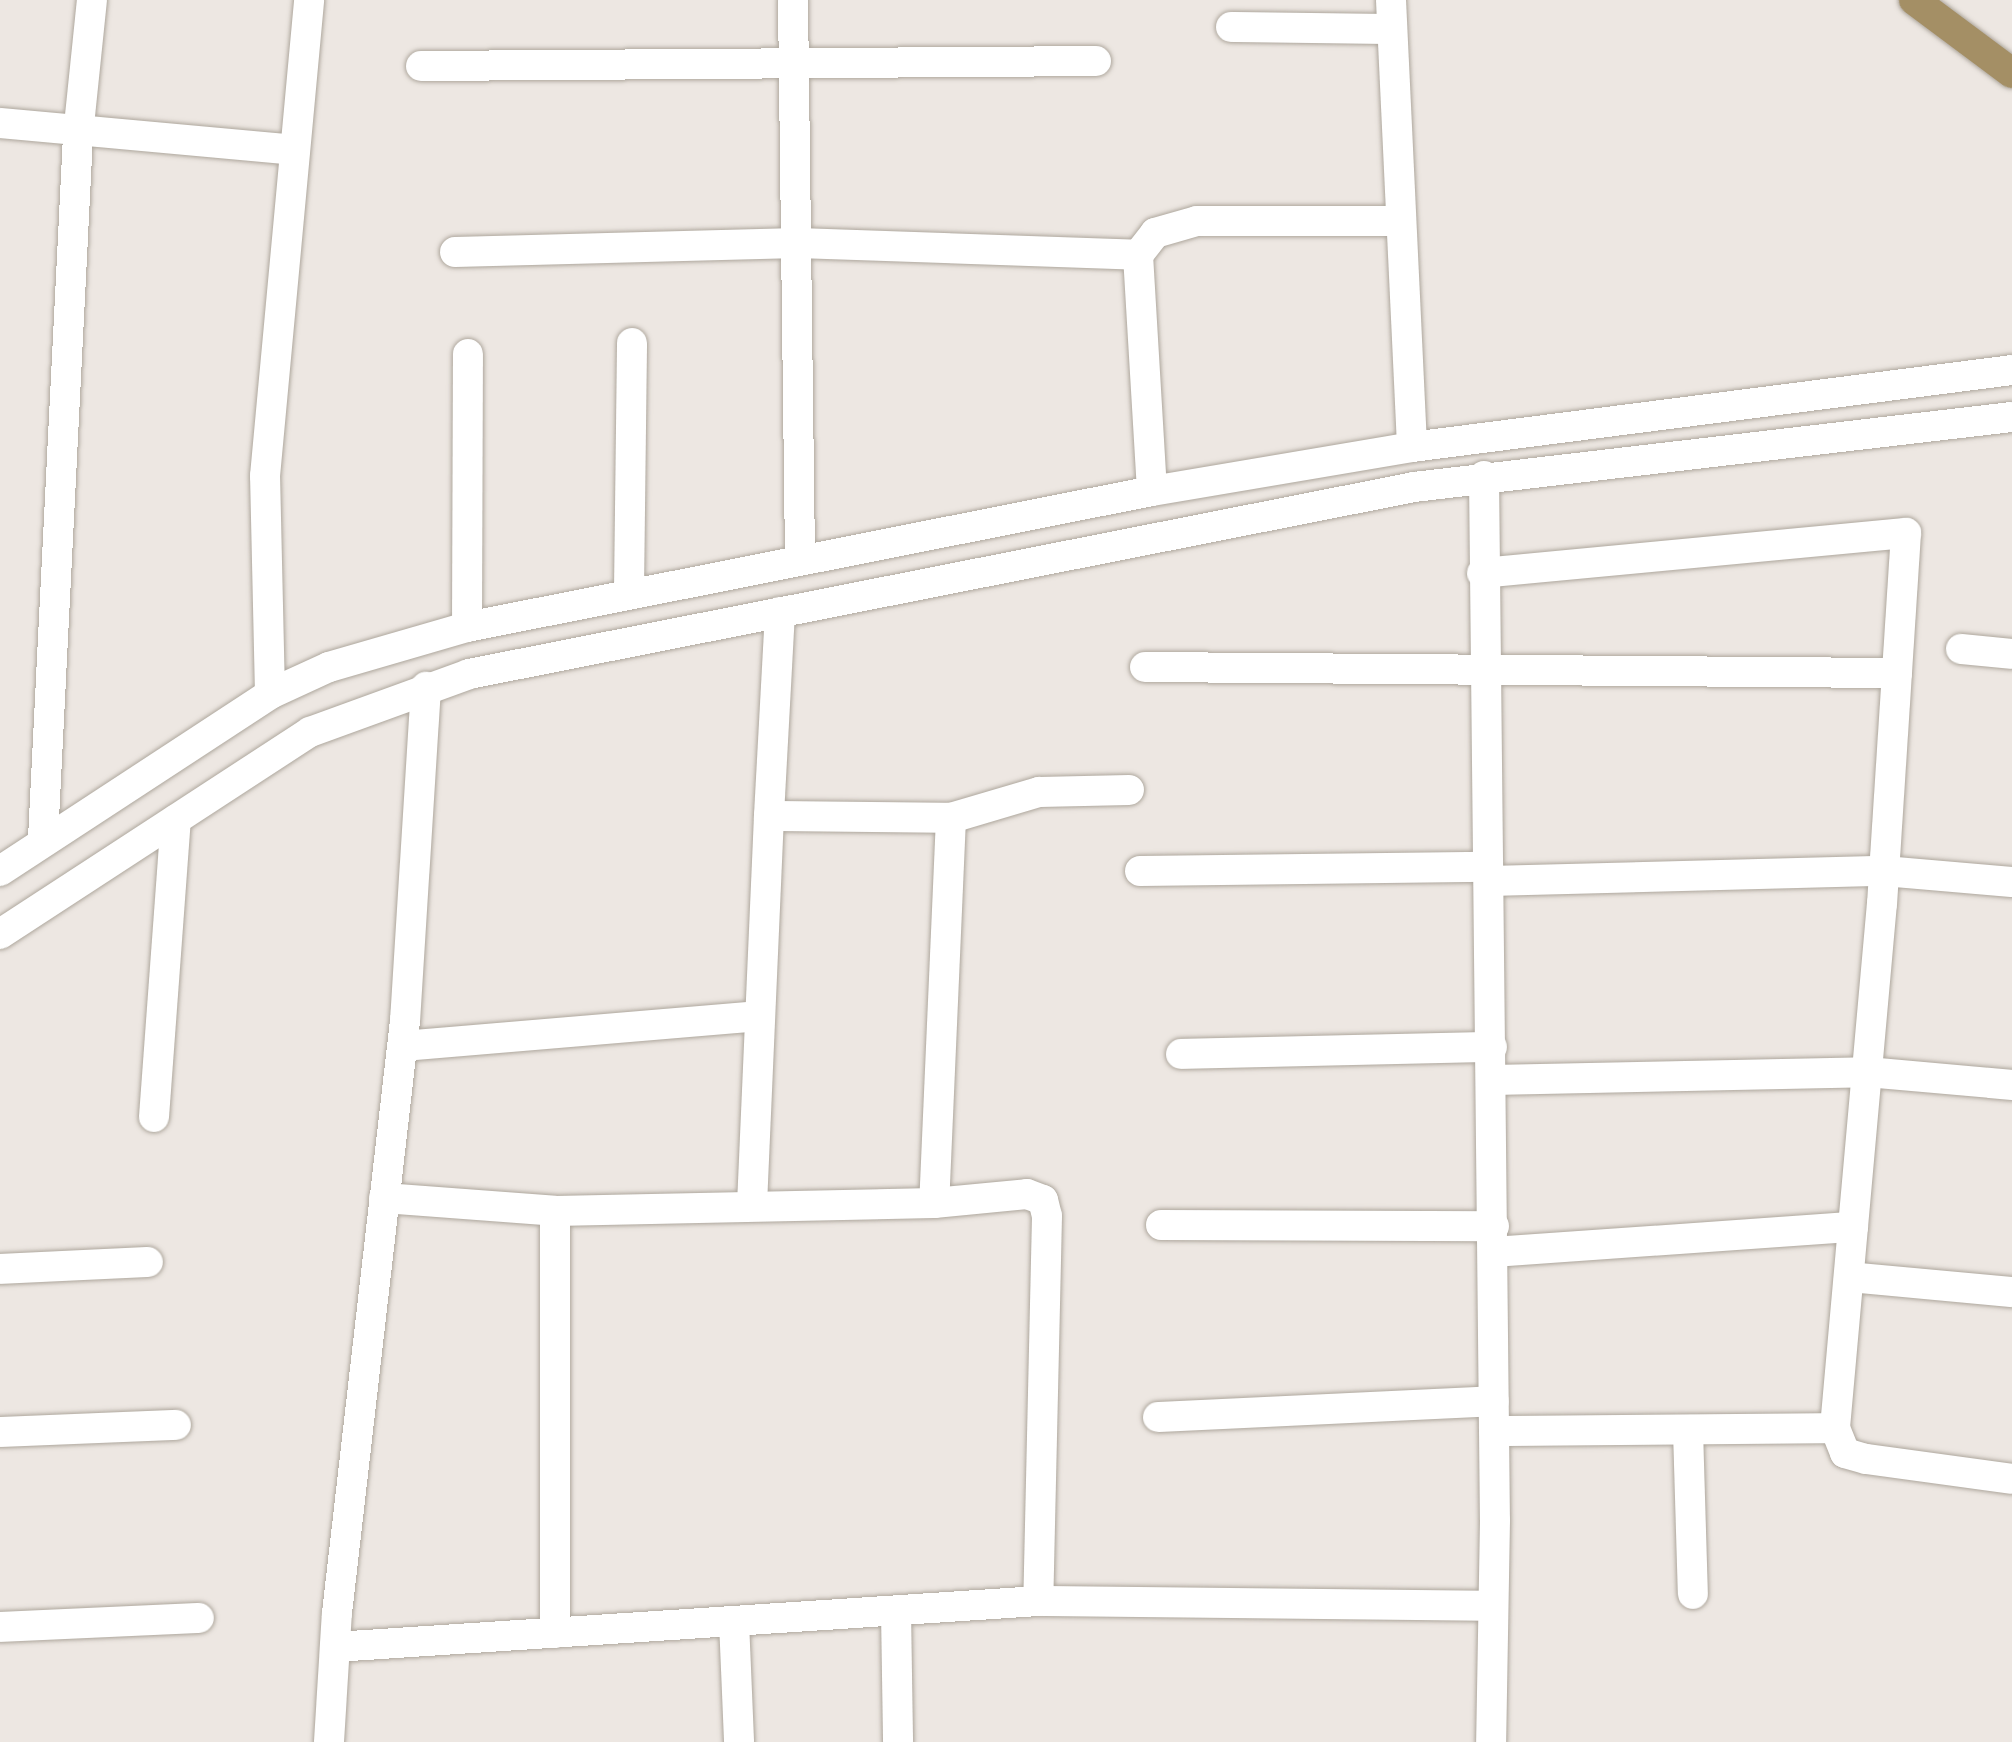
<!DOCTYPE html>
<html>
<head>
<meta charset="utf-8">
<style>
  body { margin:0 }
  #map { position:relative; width:2012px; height:1742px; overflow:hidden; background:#ede7e2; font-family:Poppins,sans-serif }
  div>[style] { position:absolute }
  .roads { filter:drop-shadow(0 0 2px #aea79d) drop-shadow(0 0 2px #aea79d) }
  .street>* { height:30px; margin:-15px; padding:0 15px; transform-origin:15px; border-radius:15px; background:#fff }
  .secondary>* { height:30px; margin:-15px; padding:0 15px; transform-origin:15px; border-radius:15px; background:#fff }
  .primary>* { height:30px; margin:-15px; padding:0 15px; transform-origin:15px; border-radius:15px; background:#a48f65 }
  span { translate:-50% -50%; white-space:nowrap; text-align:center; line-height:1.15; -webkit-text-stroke:10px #f9f5f3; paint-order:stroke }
</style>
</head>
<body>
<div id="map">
  <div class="roads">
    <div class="street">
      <i style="left:793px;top:0;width:559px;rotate:89.28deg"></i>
      <i style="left:1391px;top:0;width:447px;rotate:87.3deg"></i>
      <i style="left:1231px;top:27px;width:161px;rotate:0.7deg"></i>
      <i style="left:421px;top:66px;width:675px;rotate:-0.42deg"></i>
      <i style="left:0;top:123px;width:296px;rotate:5.2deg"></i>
      <i style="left:455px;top:252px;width:343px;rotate:-1.5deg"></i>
      <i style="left:798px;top:243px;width:340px;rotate:2deg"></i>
      <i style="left:1138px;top:255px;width:236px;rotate:86.6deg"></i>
      <i style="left:1138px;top:255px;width:28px;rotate:-52deg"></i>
      <i style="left:1155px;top:233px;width:44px;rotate:-15.9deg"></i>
      <i style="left:1197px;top:221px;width:204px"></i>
      <i style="left:1484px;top:476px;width:1044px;rotate:89.4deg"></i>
      <i style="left:1495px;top:1520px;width:222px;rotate:91deg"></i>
      <i style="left:1482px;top:573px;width:426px;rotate:-5.4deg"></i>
      <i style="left:1906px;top:533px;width:371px;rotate:93.7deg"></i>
      <i style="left:1882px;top:903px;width:527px;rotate:95.12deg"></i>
      <i style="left:1835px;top:1428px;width:27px;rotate:68deg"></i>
      <i style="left:1845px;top:1453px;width:22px;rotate:16deg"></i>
      <i style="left:1866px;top:1459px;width:147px;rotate:7.8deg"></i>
      <i style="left:629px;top:591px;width:248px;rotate:-89.3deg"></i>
      <i style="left:780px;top:612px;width:204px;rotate:93.1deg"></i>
      <i style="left:769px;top:816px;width:182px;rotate:0.6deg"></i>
      <i style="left:951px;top:818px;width:385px;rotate:92.5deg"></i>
      <i style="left:467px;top:627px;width:273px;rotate:-89.8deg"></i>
      <i style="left:1961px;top:649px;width:51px;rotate:5.6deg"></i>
      <i style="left:1145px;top:667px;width:752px;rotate:0.46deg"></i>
      <i style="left:270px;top:694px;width:218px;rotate:-91.3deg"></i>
      <i style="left:265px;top:476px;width:478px;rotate:-84.7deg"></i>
      <i style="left:951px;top:818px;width:92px;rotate:-16.5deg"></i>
      <i style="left:1039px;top:792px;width:90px;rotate:-1.3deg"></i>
      <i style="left:43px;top:839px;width:705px;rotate:-87.15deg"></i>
      <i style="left:78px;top:135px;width:136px;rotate:-84.1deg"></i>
      <i style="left:1140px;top:871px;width:348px;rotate:-0.7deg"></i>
      <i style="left:1489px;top:881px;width:395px;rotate:-1.5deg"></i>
      <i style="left:1884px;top:871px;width:128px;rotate:4.9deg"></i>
      <i style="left:403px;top:1046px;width:358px;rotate:-4.8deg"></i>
      <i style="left:1181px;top:1054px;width:311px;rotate:-1.3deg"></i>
      <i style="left:1492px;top:1080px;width:375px;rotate:-1.2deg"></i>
      <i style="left:1867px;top:1072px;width:146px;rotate:5.1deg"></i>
      <i style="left:154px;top:1117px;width:298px;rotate:-85.8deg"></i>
      <i style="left:384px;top:1198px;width:171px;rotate:4.3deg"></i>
      <i style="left:555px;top:1211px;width:379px;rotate:-1.2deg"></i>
      <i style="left:934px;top:1203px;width:93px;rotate:-5.5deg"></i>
      <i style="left:1027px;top:1194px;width:17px;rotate:21deg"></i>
      <i style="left:1043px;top:1200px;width:16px;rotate:76deg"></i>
      <i style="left:1047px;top:1216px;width:385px;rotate:91.3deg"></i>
      <i style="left:1038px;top:1601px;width:455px;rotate:0.6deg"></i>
      <i style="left:752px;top:1205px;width:389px;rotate:-87.5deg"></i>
      <i style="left:555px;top:1211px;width:422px;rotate:90deg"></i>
      <i style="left:1161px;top:1225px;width:333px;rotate:0.2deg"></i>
      <i style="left:1493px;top:1252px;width:361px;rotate:-4deg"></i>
      <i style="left:0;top:1269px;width:148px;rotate:-2.7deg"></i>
      <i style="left:1849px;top:1277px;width:164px;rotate:5.3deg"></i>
      <i style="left:1158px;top:1417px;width:336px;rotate:-2.7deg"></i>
      <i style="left:1688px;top:1430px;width:164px;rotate:88.3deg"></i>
      <i style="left:1494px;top:1431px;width:341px;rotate:-0.5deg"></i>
      <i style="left:0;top:1432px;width:176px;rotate:-2.3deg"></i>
      <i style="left:896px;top:1611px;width:131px;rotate:89.1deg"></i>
      <i style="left:734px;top:1621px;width:121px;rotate:87.6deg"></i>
      <i style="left:0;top:1627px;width:199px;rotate:-2.6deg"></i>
      <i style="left:335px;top:1647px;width:705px;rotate:-3.74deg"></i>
      <i style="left:329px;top:1742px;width:129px;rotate:-86.5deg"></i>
      <i style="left:337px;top:1613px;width:596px;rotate:-83.45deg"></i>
      <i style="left:405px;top:1021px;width:335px;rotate:-86.4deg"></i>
    </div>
    <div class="secondary">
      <i style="left:0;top:871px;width:323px;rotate:-33.2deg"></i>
      <i style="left:270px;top:694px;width:65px;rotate:-24.6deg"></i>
      <i style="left:329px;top:667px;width:144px;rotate:-16.2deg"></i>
      <i style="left:467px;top:627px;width:698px;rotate:-11.23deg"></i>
      <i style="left:1152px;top:491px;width:264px;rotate:-9.6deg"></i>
      <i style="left:1412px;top:447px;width:605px;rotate:-7.31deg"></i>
      <i style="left:0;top:934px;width:370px;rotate:-33.1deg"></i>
      <i style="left:310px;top:732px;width:169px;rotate:-20deg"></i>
      <i style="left:469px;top:674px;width:963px;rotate:-11.19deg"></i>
      <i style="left:1414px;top:487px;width:602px;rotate:-6.68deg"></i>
    </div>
    <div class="primary">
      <i style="left:1914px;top:0;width:122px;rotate:36.7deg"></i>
    </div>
  </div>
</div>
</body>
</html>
